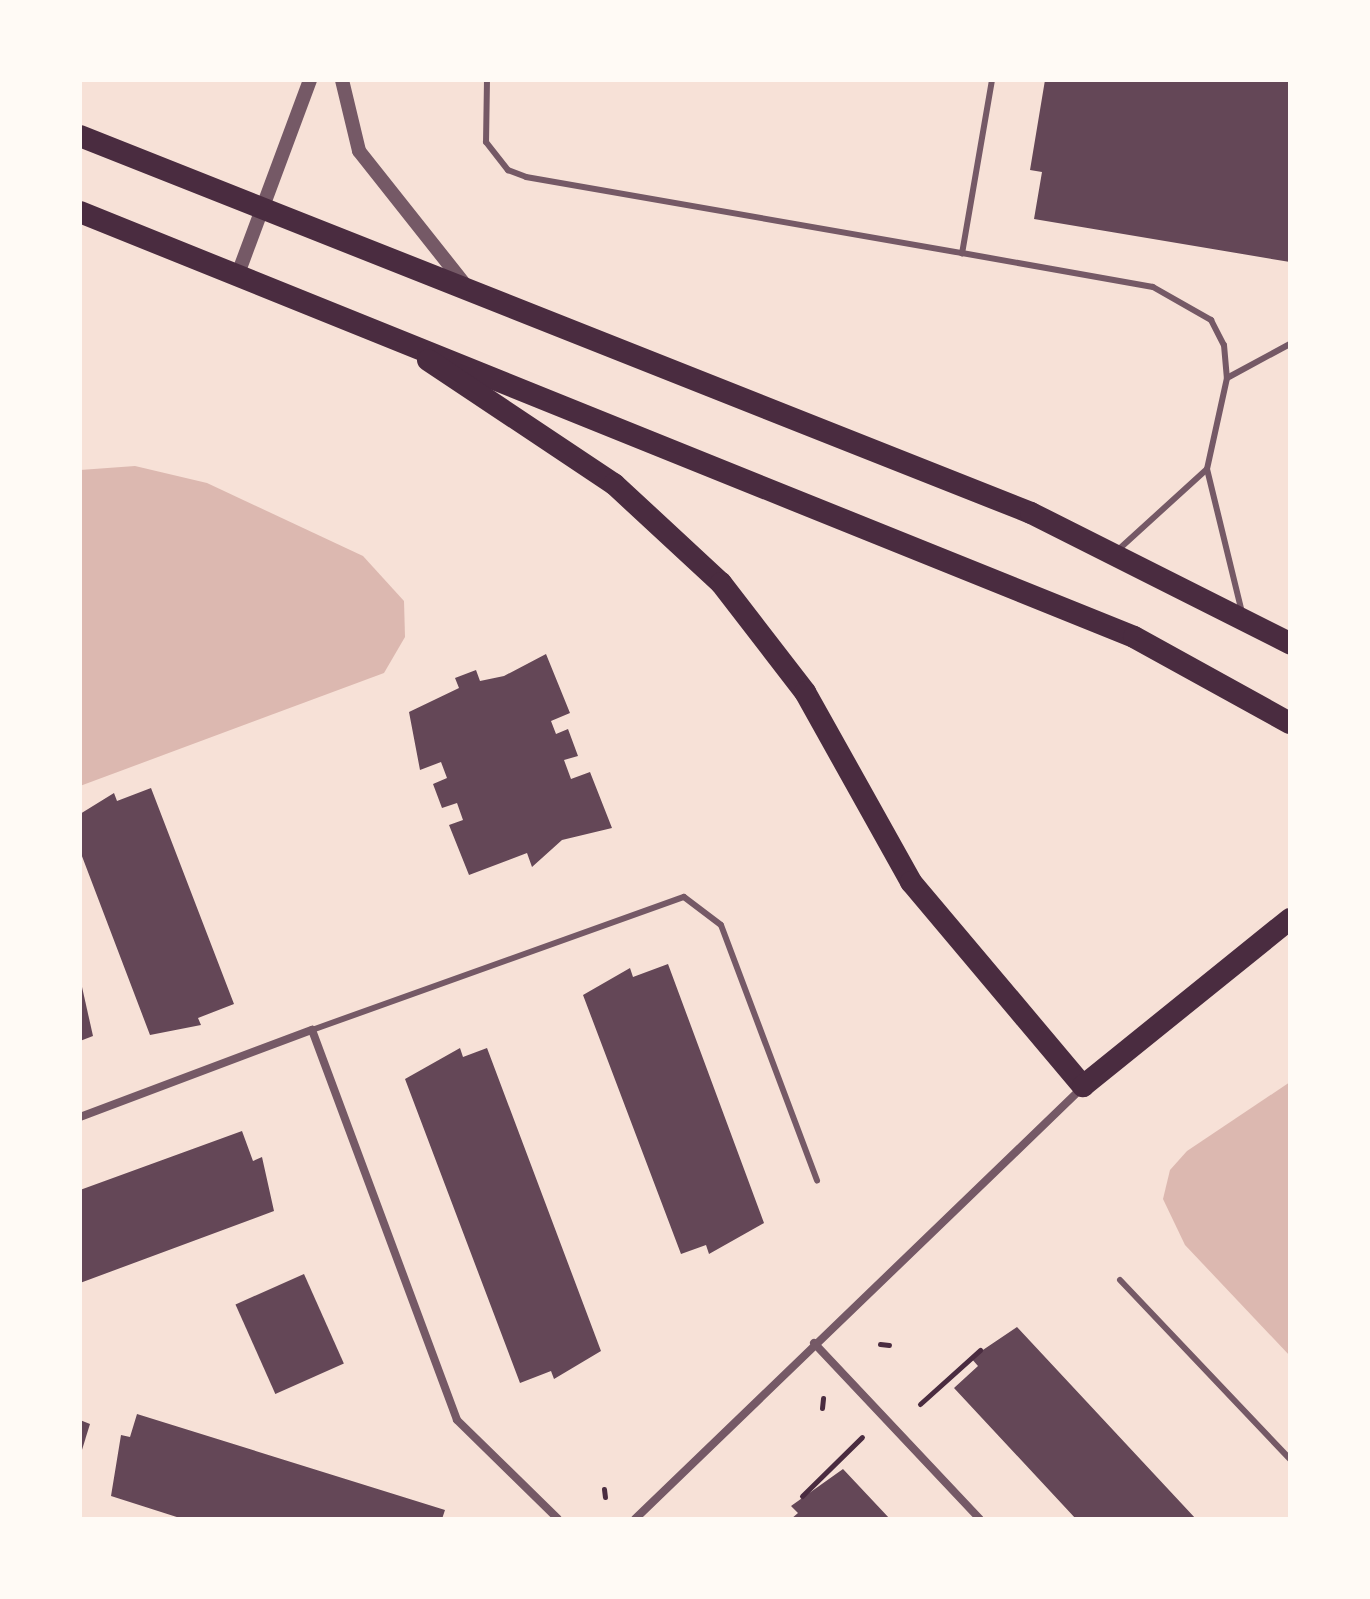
<!DOCTYPE html>
<html>
<head>
<meta charset="utf-8">
<style>
  body { margin:0 }
  #map { position:relative; width:1370px; height:1599px; overflow:hidden; background:#f7e1d7; font-family:"IBM Plex Serif",serif }
  div>[style] { position:absolute }
  .water>* { inset:0; background:#dcb8b0 }
  .building>* { inset:0; background:#644757; transform-origin:0 0 }
  .path>* { height:5px; margin:-2.5px; padding:0 2.5px; transform-origin:2.5px; border-radius:2.5px; background:#4a2c40 }
  .service>* { height:6px; margin:-3px; padding:0 3px; transform-origin:3px; border-radius:3px; background:#755966 }
  .minor>* { height:8px; margin:-4px; padding:0 4px; transform-origin:4px; border-radius:4px; background:#755966 }
  .tertiary>* { height:14px; margin:-7px; padding:0 7px; transform-origin:7px; border-radius:7px; background:#755966 }
  .trunk>* { height:22px; margin:-11px; padding:0 11px; transform-origin:11px; border-radius:11px; background:#4a2c40 }
  span { translate:-50% -50%; white-space:nowrap; text-align:center; line-height:1.15; -webkit-text-stroke:8px #fffaf5; paint-order:stroke }
  .frame { position:absolute; inset:0; border:82px solid #fffaf5; pointer-events:none }
</style>
</head>
<body>
<div id="map">
  <div class="water">
    <i style="clip-path:polygon(135px 466px,207px 483px,363px 556px,404px 601px,405px 637px,384px 673px,80px 786px,80px 470px)"></i>
    <i style="clip-path:polygon(1290px 1082px,1290px 1356px,1185px 1245px,1163px 1199px,1170px 1170px,1187px 1151px)"></i>
  </div>
  <div class="building">
    <i style="clip-path:polygon(1045px 80px,1290px 80px,1290px 262px,1034px 219px,1042px 172px,1030px 170px)"></i>
    <i style="clip-path:polygon(546px 654px,570px 713px,551px 721px,556px 734px,568px 729px,578px 756px,564px 760px,571px 779px,590px 772px,612px 828px,562px 840px,532px 867px,527px 853px,469px 875px,449px 825px,463px 820px,457px 803px,442px 808px,433px 784px,447px 778px,441px 762px,420px 770px,409px 712px,459px 688px,455px 678px,476px 670px,480px 681px,504px 676px)"></i>
    <i style="clip-path:polygon(151px 788px,234px 1004px,198px 1018px,201px 1025px,150px 1035px,80px 851px,80px 814px,114px 793px,117px 801px)"></i>
    <i style="clip-path:polygon(668px 964px,764px 1223px,709px 1254px,706px 1245px,681px 1254px,583px 995px,630px 968px,633px 977px)"></i>
    <i style="clip-path:polygon(80px 978px,93px 1036px,80px 1041px)"></i>
    <i style="clip-path:polygon(460px 1048px,463px 1057px,487px 1048px,601px 1351px,554px 1379px,551px 1371px,520px 1383px,405px 1079px)"></i>
    <i style="clip-path:polygon(242px 1131px,253px 1161px,262px 1157px,274px 1211px,80px 1283px,80px 1190px)"></i>
    <i style="left:304px;top:1274px;width:98px;height:75px;rotate:66deg"></i>
    <i style="clip-path:polygon(1017px 1327px,1196px 1519px,1076px 1519px,954px 1388px,978px 1366px,971px 1358px)"></i>
    <i style="clip-path:polygon(137px 1414px,445px 1510px,442px 1519px,183px 1519px,111px 1496px,121px 1435px,130px 1437px)"></i>
    <i style="clip-path:polygon(80px 1420px,90px 1424px,81px 1453px,80px 1453px)"></i>
    <i style="clip-path:polygon(843px 1469px,890px 1519px,791px 1519px,798px 1513px,791px 1506px)"></i>
  </div>
  <div class="path">
    <i style="left:880px;top:1344px;width:9px;rotate:6deg"></i>
    <i style="left:920px;top:1404px;width:81px;rotate:-42deg"></i>
    <i style="left:822px;top:1408px;width:10px;rotate:-84deg"></i>
    <i style="left:604px;top:1489px;width:8px;rotate:83deg"></i>
    <i style="left:802px;top:1496px;width:84px;rotate:-44.5deg"></i>
  </div>
  <div class="service">
    <i style="left:487px;top:80px;width:62px;rotate:90.9deg"></i>
    <i style="left:486px;top:142px;width:36px;rotate:52deg"></i>
    <i style="left:508px;top:170px;width:19px;rotate:21deg"></i>
    <i style="left:526px;top:177px;width:443px;rotate:9.9deg"></i>
    <i style="left:992px;top:80px;width:176px;rotate:99.8deg"></i>
    <i style="left:962px;top:253px;width:194px;rotate:10.1deg"></i>
    <i style="left:1153px;top:287px;width:67px;rotate:29.6deg"></i>
    <i style="left:1211px;top:320px;width:28px;rotate:63deg"></i>
    <i style="left:1224px;top:345px;width:33px;rotate:85deg"></i>
    <i style="left:1227px;top:378px;width:93px;rotate:102.4deg"></i>
    <i style="left:1207px;top:469px;width:148px;rotate:76.3deg"></i>
    <i style="left:1227px;top:378px;width:72px;rotate:-28.4deg"></i>
    <i style="left:1118px;top:550px;width:120px;rotate:-42.3deg"></i>
    <i style="left:312px;top:1030px;width:395px;rotate:-19.7deg"></i>
    <i style="left:684px;top:897px;width:46px;rotate:37.1deg"></i>
    <i style="left:721px;top:925px;width:273px;rotate:69.4deg"></i>
    <i style="left:1120px;top:1280px;width:247px;rotate:46.5deg"></i>
  </div>
  <div class="minor">
    <i style="left:80px;top:1117px;width:248px;rotate:-20.6deg"></i>
    <i style="left:312px;top:1030px;width:416px;rotate:69.6deg"></i>
    <i style="left:457px;top:1420px;width:141px;rotate:44.4deg"></i>
    <i style="left:814px;top:1343px;width:242px;rotate:46.7deg"></i>
    <i style="left:635px;top:1519px;width:622px;rotate:-43.96deg"></i>
  </div>
  <div class="tertiary">
    <i style="left:342px;top:80px;width:73px;rotate:76.5deg"></i>
    <i style="left:359px;top:151px;width:172px;rotate:51.6deg"></i>
    <i style="left:239px;top:271px;width:204px;rotate:-69.6deg"></i>
  </div>
  <div class="trunk">
    <i style="left:80px;top:136px;width:1023px;rotate:21.62deg"></i>
    <i style="left:1031px;top:513px;width:290px;rotate:26.7deg"></i>
    <i style="left:80px;top:212px;width:1136px;rotate:21.96deg"></i>
    <i style="left:1134px;top:637px;width:178px;rotate:28.9deg"></i>
    <i style="left:428px;top:360px;width:224px;rotate:33.7deg"></i>
    <i style="left:614px;top:484px;width:146px;rotate:42.8deg"></i>
    <i style="left:721px;top:583px;width:138px;rotate:52.4deg"></i>
    <i style="left:805px;top:692px;width:218px;rotate:60.8deg"></i>
    <i style="left:911px;top:882px;width:267px;rotate:49.9deg"></i>
    <i style="left:1083px;top:1086px;width:266px;rotate:-38.9deg"></i>
  </div>
  <div class="frame"></div>
</div>
</body>
</html>
